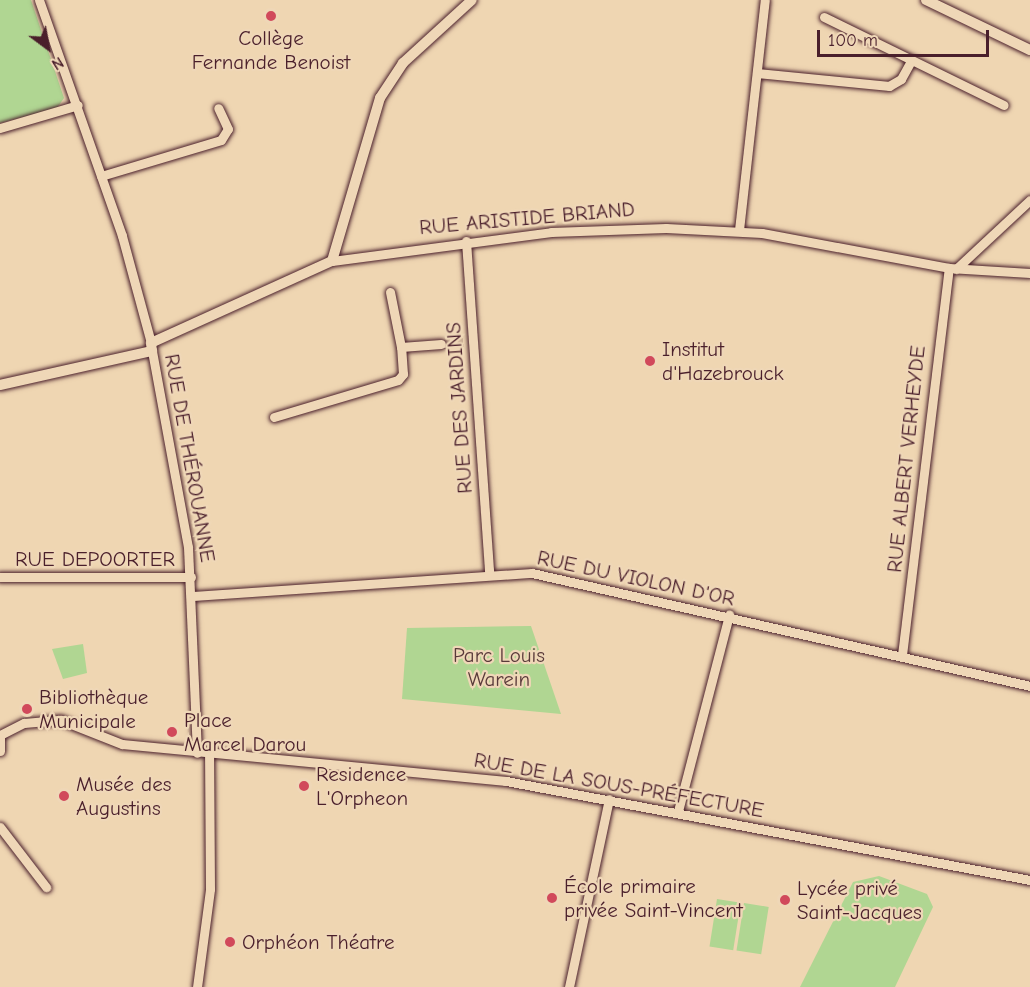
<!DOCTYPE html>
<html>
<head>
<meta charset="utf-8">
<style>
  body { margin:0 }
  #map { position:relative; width:1030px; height:987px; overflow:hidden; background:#efd6b2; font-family:"Comic Neue",sans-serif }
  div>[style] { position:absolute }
  .green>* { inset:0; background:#b0d692; transform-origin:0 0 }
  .minor-tunnel>* { height:9px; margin-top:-4.5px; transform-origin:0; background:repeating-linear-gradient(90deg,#ceb197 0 9px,transparent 0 13.5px) }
  .roads { filter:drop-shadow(0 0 2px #4a1f2b) drop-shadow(0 0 2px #4a1f2b) }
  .minor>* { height:9px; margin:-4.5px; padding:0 4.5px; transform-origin:4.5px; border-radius:4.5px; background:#efd7b7 }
  .tertiary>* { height:10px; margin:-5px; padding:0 5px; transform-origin:5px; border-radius:5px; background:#efd7b7 }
  .dots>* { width:16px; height:16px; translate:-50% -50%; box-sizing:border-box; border:3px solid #efd7b7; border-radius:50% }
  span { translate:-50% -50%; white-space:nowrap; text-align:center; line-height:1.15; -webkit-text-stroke:4.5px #efd7b7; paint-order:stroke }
  .poi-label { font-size:21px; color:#4a1f2b }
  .left { translate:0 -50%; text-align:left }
  .street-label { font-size:21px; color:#4a1f2b }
  .park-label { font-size:21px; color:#593a3a }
  .north { position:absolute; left:18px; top:18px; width:60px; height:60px; -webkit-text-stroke:4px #efd7b7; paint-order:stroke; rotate:148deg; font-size:16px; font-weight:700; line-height:24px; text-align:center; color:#4a1f2b }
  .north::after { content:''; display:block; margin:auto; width:21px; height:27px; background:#4a1f2b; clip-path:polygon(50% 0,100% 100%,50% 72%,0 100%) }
  .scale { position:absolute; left:817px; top:30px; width:172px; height:27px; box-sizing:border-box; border:3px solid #4a1f2b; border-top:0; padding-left:8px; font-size:18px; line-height:21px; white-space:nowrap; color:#4a1f2b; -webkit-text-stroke:4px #efd7b7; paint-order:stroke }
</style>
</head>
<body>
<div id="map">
  <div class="green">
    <i style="clip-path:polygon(0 0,31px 0,64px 98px,57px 108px,0 123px)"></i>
    <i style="clip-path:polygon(531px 626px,561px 714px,402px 699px,407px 628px)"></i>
    <i style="clip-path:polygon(83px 644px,87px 673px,63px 679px,52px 649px)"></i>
    <i style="clip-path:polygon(879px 876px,927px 894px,933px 907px,895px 987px,800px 987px,853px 882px)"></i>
    <i style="left:717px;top:899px;width:24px;height:48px;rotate:9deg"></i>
    <i style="left:744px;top:903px;width:25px;height:48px;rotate:9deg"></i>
  </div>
  <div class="minor-tunnel">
    <i style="left:441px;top:344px;width:24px;rotate:-5deg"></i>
  </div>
  <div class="roads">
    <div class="minor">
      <i style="left:39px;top:0;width:250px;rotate:70.6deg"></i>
      <i style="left:122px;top:236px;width:111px;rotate:74.8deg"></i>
      <i style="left:824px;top:17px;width:200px;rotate:26.1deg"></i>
      <i style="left:757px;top:73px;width:133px;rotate:5.6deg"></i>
      <i style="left:889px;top:86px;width:14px;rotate:-30deg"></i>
      <i style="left:901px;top:79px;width:21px;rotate:-61deg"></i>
      <i style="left:0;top:128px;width:81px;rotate:-16.4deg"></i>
      <i style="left:101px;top:176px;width:125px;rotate:-16.7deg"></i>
      <i style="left:221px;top:140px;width:13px;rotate:-58deg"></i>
      <i style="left:228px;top:129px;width:23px;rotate:-115deg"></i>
      <i style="left:739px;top:230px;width:231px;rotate:-83.6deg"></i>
      <i style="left:466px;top:241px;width:333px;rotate:86deg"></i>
      <i style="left:332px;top:261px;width:221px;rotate:-7.5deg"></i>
      <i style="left:551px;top:232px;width:115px;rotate:-2deg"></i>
      <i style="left:666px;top:228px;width:96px;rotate:3deg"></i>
      <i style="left:762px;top:233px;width:190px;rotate:10.6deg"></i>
      <i style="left:949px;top:268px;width:81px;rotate:3.5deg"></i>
      <i style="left:956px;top:269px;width:101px;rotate:-43deg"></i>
      <i style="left:390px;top:292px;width:56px;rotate:78.7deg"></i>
      <i style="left:401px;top:347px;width:40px;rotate:-4.3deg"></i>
      <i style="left:152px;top:351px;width:199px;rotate:79.6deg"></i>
      <i style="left:188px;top:547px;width:206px;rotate:87.5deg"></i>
      <i style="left:274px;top:417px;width:129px;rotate:-16.6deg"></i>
      <i style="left:398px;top:380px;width:8px;rotate:-50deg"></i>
      <i style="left:403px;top:374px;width:27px;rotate:-94deg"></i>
      <i style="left:0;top:577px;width:191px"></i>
      <i style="left:193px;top:596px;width:340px;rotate:-3.9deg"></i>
      <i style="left:532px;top:573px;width:511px;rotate:12.78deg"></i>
      <i style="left:902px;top:655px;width:390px;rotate:-83.1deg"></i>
      <i style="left:0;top:735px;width:27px;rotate:-27deg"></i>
      <i style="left:24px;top:723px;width:37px;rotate:-5deg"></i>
      <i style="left:61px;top:720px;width:66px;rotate:21.5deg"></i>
      <i style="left:122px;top:744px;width:386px;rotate:5.5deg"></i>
      <i style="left:506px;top:781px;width:533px;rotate:10.7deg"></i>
      <i style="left:0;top:737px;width:14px;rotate:90deg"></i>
      <i style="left:678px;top:811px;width:203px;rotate:-75.4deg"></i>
      <i style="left:0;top:827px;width:76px;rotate:52.5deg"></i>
      <i style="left:197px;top:987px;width:99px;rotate:-82.4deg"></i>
      <i style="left:210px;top:889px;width:135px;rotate:-90.4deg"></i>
      <i style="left:569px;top:987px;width:192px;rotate:-78deg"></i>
    </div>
    <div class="tertiary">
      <i style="left:926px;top:0;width:115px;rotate:25.7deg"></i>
      <i style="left:0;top:385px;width:156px;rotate:-12.6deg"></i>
      <i style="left:152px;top:351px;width:8px;rotate:-97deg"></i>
      <i style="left:151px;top:343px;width:199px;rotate:-24.4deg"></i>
      <i style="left:332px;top:261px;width:170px;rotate:-73.6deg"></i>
      <i style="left:380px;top:98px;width:42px;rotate:-56.7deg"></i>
      <i style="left:403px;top:63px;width:93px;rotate:-42.4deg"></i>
    </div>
  </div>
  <div class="dots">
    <i style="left:271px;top:16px;background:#d1495b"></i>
    <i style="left:650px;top:361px;background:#d1495b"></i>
    <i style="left:27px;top:709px;background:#d1495b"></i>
    <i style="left:172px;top:732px;background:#d1495b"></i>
    <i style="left:304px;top:786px;background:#d1495b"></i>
    <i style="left:64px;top:796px;background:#d1495b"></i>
    <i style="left:552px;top:898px;background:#d1495b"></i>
    <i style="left:785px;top:900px;background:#d1495b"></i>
    <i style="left:230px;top:942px;background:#d1495b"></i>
  </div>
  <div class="poi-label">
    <span style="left:271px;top:50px">Collège<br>Fernande Benoist</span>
    <span class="left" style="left:662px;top:361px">Institut<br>d'Hazebrouck</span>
    <span class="left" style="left:39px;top:709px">Bibliothèque<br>Municipale</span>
    <span class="left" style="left:184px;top:732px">Place<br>Marcel Darou</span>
    <span class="left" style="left:316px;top:786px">Residence<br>L'Orpheon</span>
    <span class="left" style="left:76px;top:796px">Musée des<br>Augustins</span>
    <span class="left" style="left:564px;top:898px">École primaire<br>privée Saint-Vincent</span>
    <span class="left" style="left:797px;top:900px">Lycée privé<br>Saint-Jacques</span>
    <span class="left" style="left:242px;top:942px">Orphéon Théatre</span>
  </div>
  <div class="street-label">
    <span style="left:527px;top:218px;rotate:-5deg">RUE ARISTIDE BRIAND</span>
    <span style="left:459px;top:408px;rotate:-94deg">RUE DES JARDINS</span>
    <span style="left:190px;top:458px;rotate:80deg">RUE DE THÉROUANNE</span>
    <span style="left:906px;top:459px;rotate:-84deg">RUE ALBERT VERHEYDE</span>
    <span style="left:95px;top:559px">RUE DEPOORTER</span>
    <span style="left:636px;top:578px;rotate:12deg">RUE DU VIOLON D'OR</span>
    <span style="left:619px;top:785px;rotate:10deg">RUE DE LA SOUS-PRÉFECTURE</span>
  </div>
  <div class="park-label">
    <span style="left:499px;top:667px">Parc Louis<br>Warein</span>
  </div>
  <div class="north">N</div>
  <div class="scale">100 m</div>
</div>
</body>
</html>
